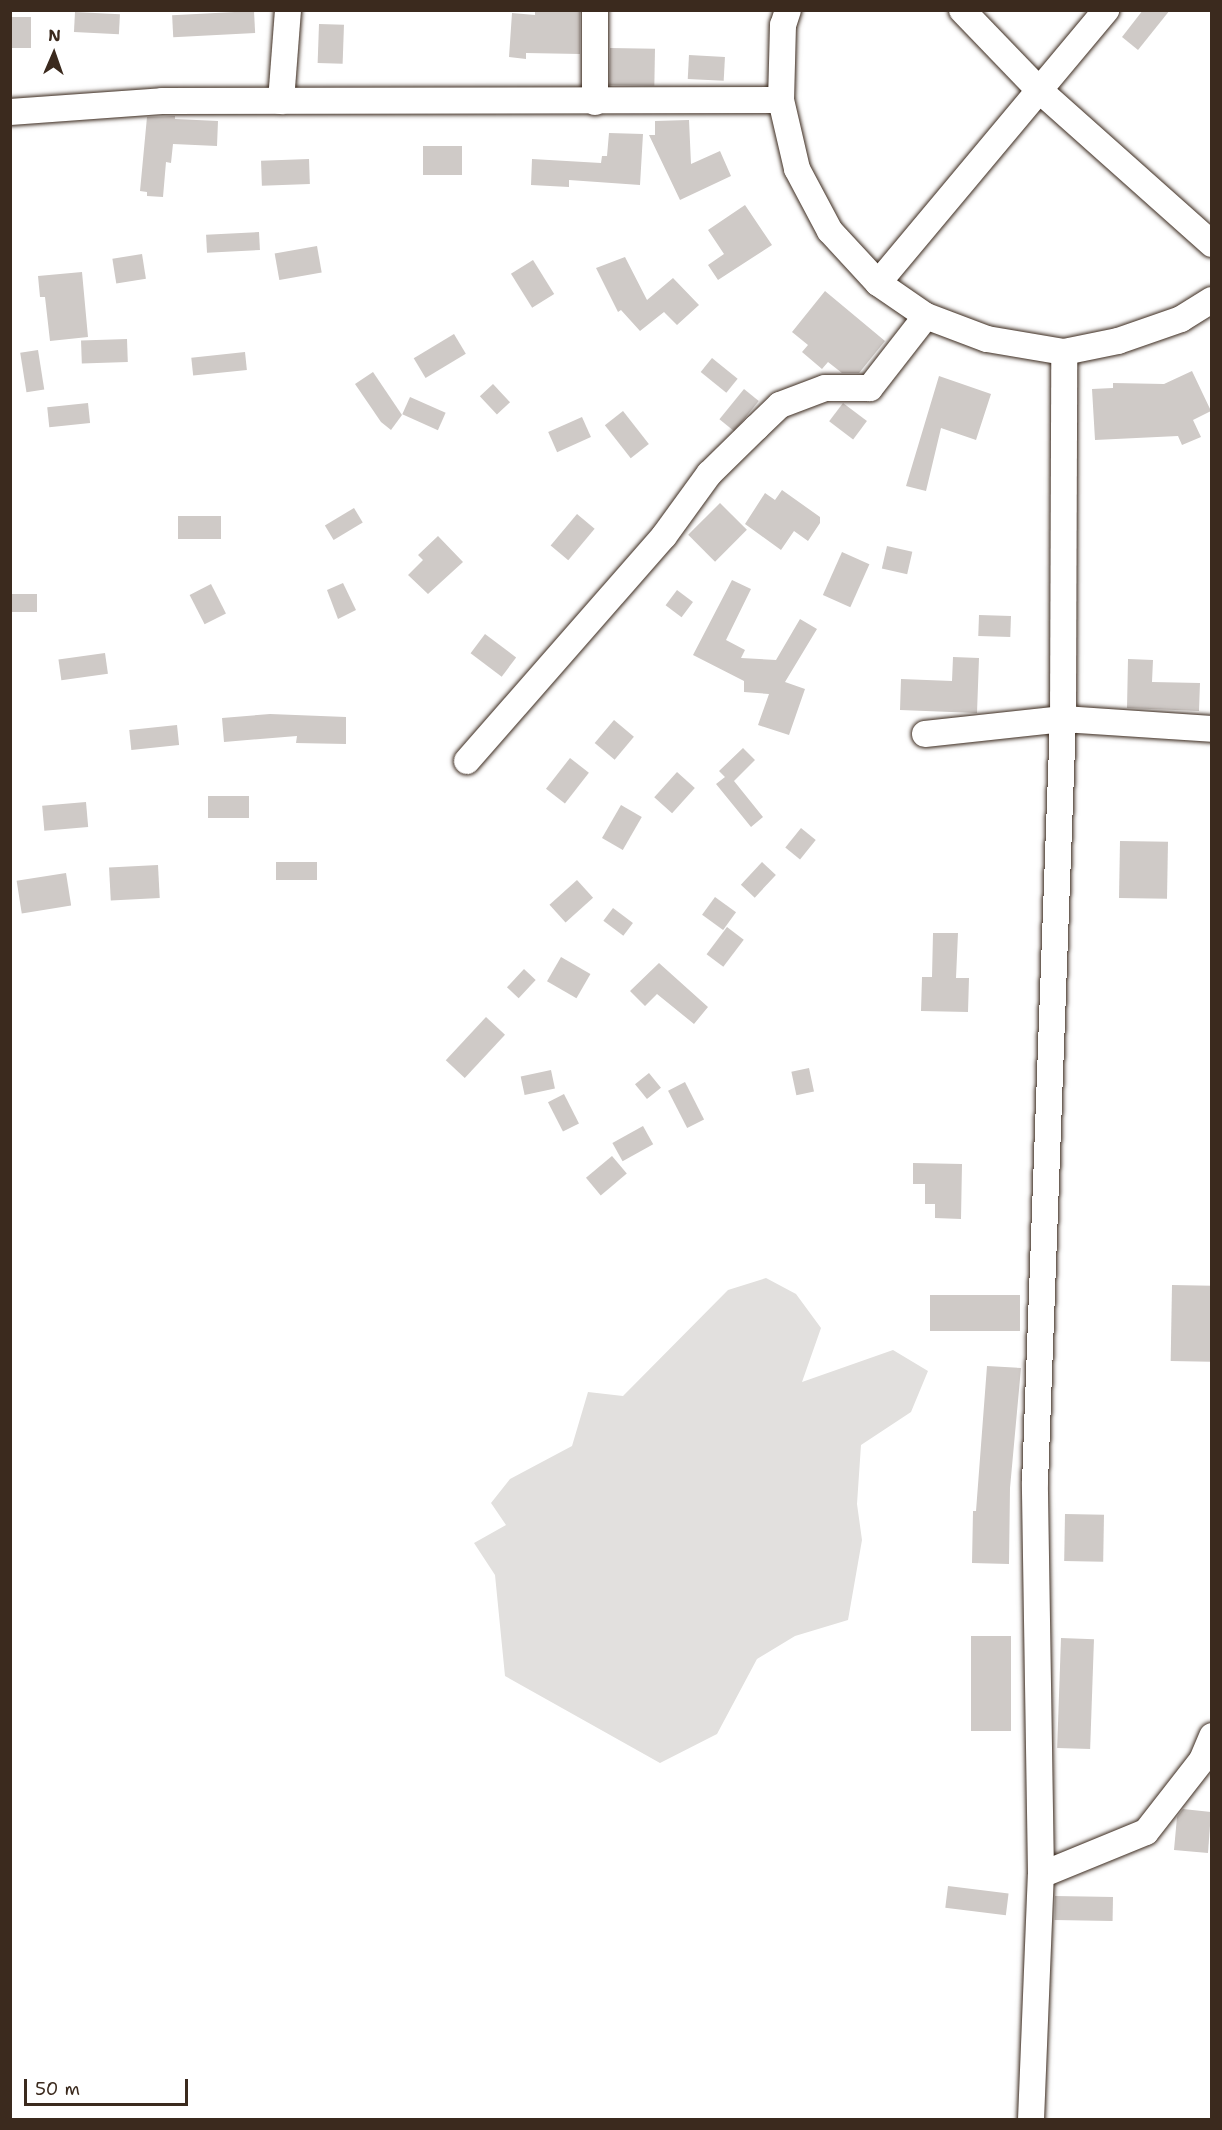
<!DOCTYPE html>
<html>
<head>
<meta charset="utf-8">
<style>
  body { margin:0 }
  #map { position:relative; width:1222px; height:2130px; overflow:hidden; background:#fff; font-family:"Shantell Sans",sans-serif }
  div>[style] { position:absolute }
  .green>* { inset:0; background:#e2e0de }
  .building>* { inset:0; background:#cfcac7; transform-origin:0 0 }
  .roads { filter:drop-shadow(0 0 2px #3b2a1e) drop-shadow(0 0 2px #3b2a1e) }
  .minor>* { height:26px; margin:-13px; padding:0 13px; transform-origin:13px; border-radius:13px; background:#fff }
  span { translate:-50% -50%; white-space:nowrap; text-align:center; line-height:1.15; -webkit-text-stroke:5px #fff; paint-order:stroke }
  .frame { position:absolute; inset:0; border:12px solid #3b2a1e; pointer-events:none }
  .north { position:absolute; left:24px; top:24px; width:60px; height:60px; -webkit-text-stroke:4px #fff; paint-order:stroke; rotate:2deg; font-size:16px; font-weight:700; line-height:24px; text-align:center; color:#3b2a1e }
  .north::after { content:''; display:block; margin:auto; width:21px; height:27px; background:#3b2a1e; clip-path:polygon(50% 0,100% 100%,50% 72%,0 100%) }
  .scale { position:absolute; left:24px; top:2079px; width:164px; height:27px; box-sizing:border-box; border:3px solid #3b2a1e; border-top:0; padding-left:8px; font-size:18px; line-height:21px; white-space:nowrap; color:#3b2a1e; -webkit-text-stroke:4px #fff; paint-order:stroke }
</style>
</head>
<body>
<div id="map">
  <div class="green">
    <i style="clip-path:polygon(766px 1278px,796px 1294px,821px 1328px,802px 1382px,893px 1350px,928px 1371px,911px 1412px,861px 1445px,857px 1504px,862px 1540px,848px 1620px,795px 1636px,757px 1659px,717px 1734px,660px 1763px,505px 1676px,495px 1575px,474px 1543px,506px 1525px,491px 1503px,510px 1479px,572px 1446px,588px 1392px,623px 1396px,728px 1290px)"></i>
  </div>
  <div class="building">
    <i style="clip-path:polygon(535px 10px,580px 10px,580px 54px,526px 53px,526px 59px,509px 57px,512px 13px,535px 15px)"></i>
    <i style="clip-path:polygon(1143px 10px,1170px 10px,1138px 50px,1122px 37px)"></i>
    <i style="left:254px;top:11px;width:22px;height:82px;rotate:87deg"></i>
    <i style="left:75px;top:12px;width:45px;height:20px;rotate:3deg"></i>
    <i style="left:10px;top:17px;width:21px;height:31px"></i>
    <i style="left:319px;top:24px;width:25px;height:39px;rotate:2deg"></i>
    <i style="left:610px;top:48px;width:45px;height:37px;rotate:1deg"></i>
    <i style="left:689px;top:55px;width:36px;height:24px;rotate:3deg"></i>
    <i style="clip-path:polygon(175px 116px,175px 119px,218px 121px,217px 146px,173px 144px,171px 163px,166px 162px,163px 197px,147px 196px,147px 192px,140px 191px,147px 117px)"></i>
    <i style="clip-path:polygon(689px 120px,691px 164px,720px 151px,731px 176px,680px 200px,649px 135px,655px 135px,655px 121px)"></i>
    <i style="clip-path:polygon(609px 133px,643px 134px,640px 185px,569px 180px,569px 187px,531px 185px,532px 159px,601px 163px,602px 156px,607px 156px)"></i>
    <i style="left:423px;top:146px;width:39px;height:29px"></i>
    <i style="left:309px;top:159px;width:25px;height:48px;rotate:88deg"></i>
    <i style="clip-path:polygon(745px 205px,772px 245px,718px 280px,708px 265px,724px 254px,708px 230px)"></i>
    <i style="left:259px;top:232px;width:18px;height:53px;rotate:87deg"></i>
    <i style="left:317px;top:246px;width:27px;height:43px;rotate:80deg"></i>
    <i style="left:142px;top:254px;width:25px;height:30px;rotate:81deg"></i>
    <i style="clip-path:polygon(625px 257px,647px 300px,673px 278px,699px 305px,677px 325px,664px 312px,640px 331px,621px 310px,618px 312px,596px 268px)"></i>
    <i style="left:533px;top:260px;width:40px;height:26px;rotate:58deg"></i>
    <i style="clip-path:polygon(82px 272px,88px 337px,50px 341px,45px 297px,40px 297px,38px 276px)"></i>
    <i style="clip-path:polygon(825px 291px,885px 341px,859px 373px,842px 373px,828px 362px,822px 369px,802px 352px,808px 345px,792px 332px)"></i>
    <i style="left:454px;top:334px;width:23px;height:47px;rotate:59deg"></i>
    <i style="left:127px;top:339px;width:23px;height:46px;rotate:88deg"></i>
    <i style="left:38px;top:350px;width:40px;height:18px;rotate:81deg"></i>
    <i style="left:245px;top:352px;width:18px;height:54px;rotate:84deg"></i>
    <i style="left:712px;top:358px;width:33px;height:18px;rotate:39deg"></i>
    <i style="clip-path:polygon(1192px 371px,1211px 411px,1193px 420px,1201px 437px,1182px 445px,1178px 436px,1095px 440px,1092px 389px,1113px 388px,1113px 383px,1164px 384px)"></i>
    <i style="clip-path:polygon(373px 372px,402px 415px,391px 430px,381px 422px,355px 384px)"></i>
    <i style="clip-path:polygon(939px 376px,991px 394px,976px 440px,941px 428px,926px 491px,906px 486px)"></i>
    <i style="left:493px;top:384px;width:25px;height:18px;rotate:47deg"></i>
    <i style="left:744px;top:389px;width:19px;height:39px;rotate:39deg"></i>
    <i style="left:410px;top:397px;width:39px;height:19px;rotate:24deg"></i>
    <i style="left:88px;top:403px;width:20px;height:41px;rotate:84deg"></i>
    <i style="left:843px;top:403px;width:30px;height:23px;rotate:37deg"></i>
    <i style="left:623px;top:411px;width:42px;height:23px;rotate:52deg"></i>
    <i style="left:582px;top:417px;width:22px;height:37px;rotate:66deg"></i>
    <i style="clip-path:polygon(782px 490px,820px 517px,820px 523px,808px 541px,794px 531px,781px 550px,745px 524px,765px 493px,775px 500px)"></i>
    <i style="left:720px;top:503px;width:38px;height:45px;rotate:45deg"></i>
    <i style="left:354px;top:508px;width:17px;height:34px;rotate:59deg"></i>
    <i style="left:577px;top:514px;width:23px;height:41px;rotate:40deg"></i>
    <i style="left:178px;top:516px;width:43px;height:23px"></i>
    <i style="clip-path:polygon(438px 536px,463px 562px,428px 594px,408px 575px,423px 560px,418px 555px)"></i>
    <i style="left:887px;top:546px;width:26px;height:23px;rotate:13deg"></i>
    <i style="left:842px;top:552px;width:30px;height:47px;rotate:24deg"></i>
    <i style="clip-path:polygon(732px 580px,751px 589px,726px 640px,745px 650px,741px 658px,776px 660px,800px 619px,817px 629px,785px 682px,805px 689px,789px 735px,758px 725px,769px 694px,744px 692px,744px 681px,693px 655px)"></i>
    <i style="clip-path:polygon(343px 583px,356px 610px,338px 619px,327px 590px)"></i>
    <i style="left:211px;top:584px;width:33px;height:24px;rotate:63deg"></i>
    <i style="left:677px;top:590px;width:20px;height:19px;rotate:37deg"></i>
    <i style="left:10px;top:594px;width:27px;height:18px"></i>
    <i style="left:979px;top:615px;width:32px;height:21px;rotate:2deg"></i>
    <i style="left:485px;top:634px;width:39px;height:24px;rotate:37deg"></i>
    <i style="left:105px;top:653px;width:21px;height:47px;rotate:82deg"></i>
    <i style="clip-path:polygon(953px 657px,979px 658px,977px 713px,900px 710px,901px 679px,952px 681px)"></i>
    <i style="clip-path:polygon(1128px 659px,1153px 660px,1152px 682px,1200px 683px,1199px 711px,1127px 708px)"></i>
    <i style="clip-path:polygon(270px 714px,346px 717px,346px 744px,296px 743px,297px 736px,224px 742px,222px 718px)"></i>
    <i style="left:614px;top:720px;width:26px;height:30px;rotate:40deg"></i>
    <i style="left:177px;top:725px;width:20px;height:48px;rotate:84deg"></i>
    <i style="clip-path:polygon(743px 748px,755px 760px,734px 781px,763px 817px,751px 827px,716px 784px,725px 777px,719px 771px)"></i>
    <i style="left:570px;top:758px;width:24px;height:39px;rotate:38deg"></i>
    <i style="left:677px;top:772px;width:24px;height:34px;rotate:42deg"></i>
    <i style="left:249px;top:796px;width:22px;height:41px;rotate:90deg"></i>
    <i style="left:86px;top:802px;width:25px;height:44px;rotate:85deg"></i>
    <i style="left:621px;top:805px;width:24px;height:38px;rotate:30deg"></i>
    <i style="left:801px;top:828px;width:19px;height:25px;rotate:39deg"></i>
    <i style="left:1120px;top:841px;width:48px;height:57px;rotate:1deg"></i>
    <i style="left:276px;top:862px;width:41px;height:18px"></i>
    <i style="left:762px;top:862px;width:19px;height:31px;rotate:43deg"></i>
    <i style="left:158px;top:865px;width:33px;height:49px;rotate:87deg"></i>
    <i style="left:66px;top:873px;width:33px;height:50px;rotate:81deg"></i>
    <i style="left:577px;top:880px;width:24px;height:37px;rotate:48deg"></i>
    <i style="left:715px;top:897px;width:26px;height:22px;rotate:36deg"></i>
    <i style="left:613px;top:908px;width:25px;height:16px;rotate:37deg"></i>
    <i style="left:727px;top:927px;width:21px;height:34px;rotate:37deg"></i>
    <i style="clip-path:polygon(933px 933px,958px 933px,956px 978px,969px 978px,968px 1012px,921px 1011px,922px 977px,932px 977px)"></i>
    <i style="left:561px;top:957px;width:34px;height:28px;rotate:30deg"></i>
    <i style="clip-path:polygon(659px 963px,708px 1007px,694px 1024px,657px 994px,645px 1006px,630px 991px)"></i>
    <i style="left:524px;top:969px;width:16px;height:25px;rotate:43deg"></i>
    <i style="left:486px;top:1017px;width:26px;height:59px;rotate:43deg"></i>
    <i style="left:809px;top:1068px;width:24px;height:18px;rotate:78deg"></i>
    <i style="left:551px;top:1070px;width:19px;height:31px;rotate:78deg"></i>
    <i style="left:649px;top:1073px;width:19px;height:18px;rotate:51deg"></i>
    <i style="left:685px;top:1082px;width:42px;height:19px;rotate:63deg"></i>
    <i style="left:564px;top:1094px;width:33px;height:18px;rotate:63deg"></i>
    <i style="left:643px;top:1126px;width:21px;height:35px;rotate:61deg"></i>
    <i style="left:612px;top:1156px;width:23px;height:34px;rotate:50deg"></i>
    <i style="clip-path:polygon(913px 1163px,962px 1164px,961px 1219px,935px 1218px,935px 1204px,925px 1204px,925px 1184px,913px 1184px)"></i>
    <i style="left:1172px;top:1285px;width:40px;height:76px;rotate:1deg"></i>
    <i style="left:930px;top:1295px;width:90px;height:36px"></i>
    <i style="clip-path:polygon(987px 1366px,1021px 1368px,1010px 1488px,1009px 1564px,972px 1563px,973px 1511px,976px 1511px)"></i>
    <i style="left:1065px;top:1514px;width:39px;height:47px;rotate:1deg"></i>
    <i style="left:971px;top:1636px;width:40px;height:95px"></i>
    <i style="left:1061px;top:1638px;width:33px;height:110px;rotate:2deg"></i>
    <i style="clip-path:polygon(1183px 1809px,1211px 1812px,1208px 1853px,1174px 1850px,1177px 1817px)"></i>
    <i style="left:948px;top:1886px;width:61px;height:22px;rotate:7deg"></i>
    <i style="left:1055px;top:1896px;width:58px;height:24px;rotate:1deg"></i>
  </div>
  <div class="roads">
    <div class="minor">
      <i style="left:595px;top:10px;width:92px;rotate:90deg"></i>
      <i style="left:788px;top:10px;width:16px;rotate:108deg"></i>
      <i style="left:783px;top:25px;width:75px;rotate:91.5deg"></i>
      <i style="left:781px;top:100px;width:71px;rotate:76.9deg"></i>
      <i style="left:797px;top:169px;width:70px;rotate:62deg"></i>
      <i style="left:830px;top:231px;width:71px;rotate:47.3deg"></i>
      <i style="left:878px;top:283px;width:58px;rotate:34.5deg"></i>
      <i style="left:926px;top:316px;width:65px;rotate:20.7deg"></i>
      <i style="left:987px;top:339px;width:78px;rotate:9.6deg"></i>
      <i style="left:1064px;top:352px;width:55px;rotate:-11.5deg"></i>
      <i style="left:1118px;top:341px;width:67px;rotate:-19.2deg"></i>
      <i style="left:1181px;top:319px;width:36px;rotate:-32deg"></i>
      <i style="left:962px;top:10px;width:110px;rotate:46.1deg"></i>
      <i style="left:1038px;top:89px;width:233px;rotate:41.7deg"></i>
      <i style="left:281px;top:101px;width:91px;rotate:-85.6deg"></i>
      <i style="left:10px;top:112px;width:152px;rotate:-4.1deg"></i>
      <i style="left:162px;top:101px;width:619px;rotate:-0.09deg"></i>
      <i style="left:878px;top:283px;width:356px;rotate:-50.1deg"></i>
      <i style="left:925px;top:734px;width:139px;rotate:-6.2deg"></i>
      <i style="left:1063px;top:719px;width:149px;rotate:3.8deg"></i>
      <i style="left:467px;top:761px;width:299px;rotate:-48.8deg"></i>
      <i style="left:664px;top:536px;width:77px;rotate:-54deg"></i>
      <i style="left:709px;top:474px;width:66px;rotate:-44.4deg"></i>
      <i style="left:756px;top:428px;width:33px;rotate:-44deg"></i>
      <i style="left:780px;top:405px;width:48px;rotate:-20.7deg"></i>
      <i style="left:825px;top:388px;width:45px"></i>
      <i style="left:870px;top:388px;width:91px;rotate:-52.1deg"></i>
      <i style="left:1041px;top:1875px;width:113px;rotate:-22.3deg"></i>
      <i style="left:1146px;top:1832px;width:91px;rotate:-52.1deg"></i>
      <i style="left:1202px;top:1760px;width:26px;rotate:-67deg"></i>
      <i style="left:1031px;top:2120px;width:245px;rotate:-87.7deg"></i>
      <i style="left:1041px;top:1875px;width:392px;rotate:-90.9deg"></i>
      <i style="left:1035px;top:1483px;width:765px;rotate:-87.9deg"></i>
      <i style="left:1063px;top:719px;width:367px;rotate:-89.8deg"></i>
    </div>
  </div>
  <div class="frame"></div>
  <div class="north">N</div>
  <div class="scale">50 m</div>
</div>
</body>
</html>
